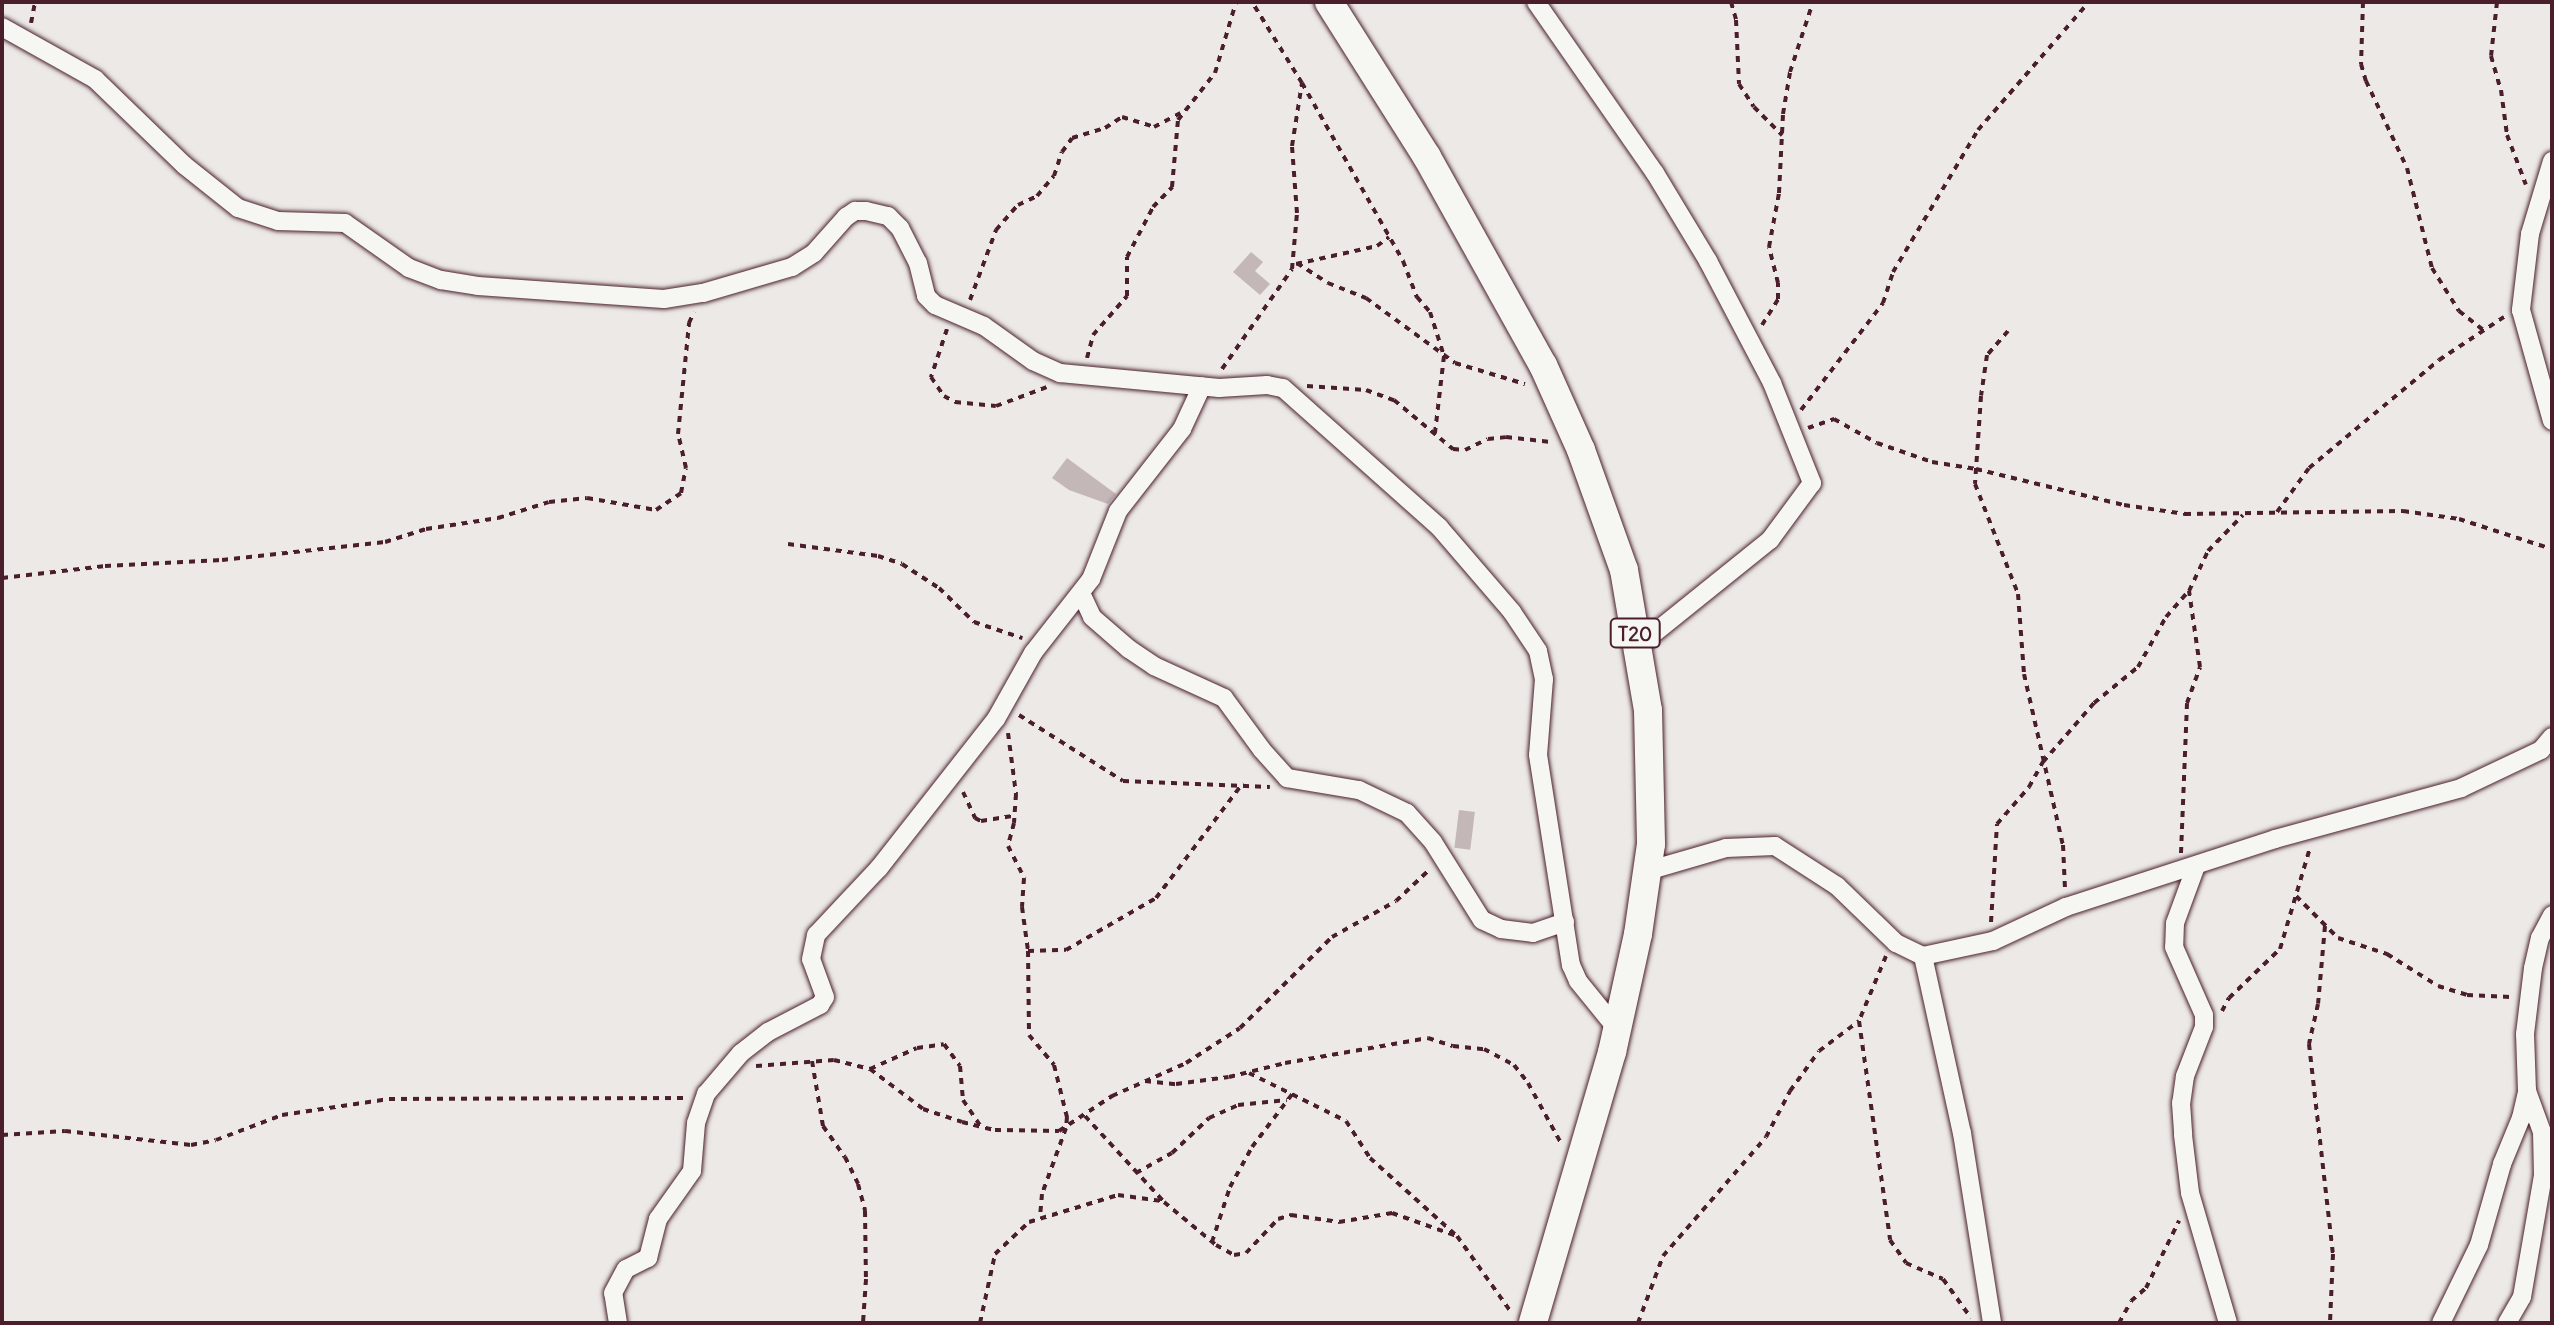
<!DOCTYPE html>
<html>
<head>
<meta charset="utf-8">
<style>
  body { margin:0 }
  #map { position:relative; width:2554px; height:1325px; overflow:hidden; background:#ece9e6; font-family:Delius,sans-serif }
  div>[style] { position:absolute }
  .building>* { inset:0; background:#c4b7b7; transform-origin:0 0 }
  .path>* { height:4px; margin-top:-2px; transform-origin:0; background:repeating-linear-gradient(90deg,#4a1f2b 0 6px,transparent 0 12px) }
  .roads { filter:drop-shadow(0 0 2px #4a1f2b) drop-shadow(0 0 2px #4a1f2b) }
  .street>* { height:18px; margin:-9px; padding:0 9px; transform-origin:9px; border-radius:9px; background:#f6f6f2 }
  .primary>* { height:28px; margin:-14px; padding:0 14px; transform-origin:14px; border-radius:14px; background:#f6f6f2 }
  span { translate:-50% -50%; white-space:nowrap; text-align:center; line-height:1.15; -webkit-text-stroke:6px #f6f6f2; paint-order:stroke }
  .shield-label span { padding:2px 6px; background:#f6f6f2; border:2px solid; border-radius:6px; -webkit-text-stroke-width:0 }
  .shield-label { font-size:20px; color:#4a1f2b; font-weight:700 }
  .frame { position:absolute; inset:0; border:4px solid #4a1f2b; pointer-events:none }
</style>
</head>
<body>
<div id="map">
  <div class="building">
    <i style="clip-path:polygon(1251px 252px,1263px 262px,1255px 271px,1270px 284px,1260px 295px,1233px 272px)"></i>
    <i style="clip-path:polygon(1067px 458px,1116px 494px,1108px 504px,1069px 490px,1052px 478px)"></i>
    <i style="left:1459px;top:810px;width:16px;height:38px;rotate:7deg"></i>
  </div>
  <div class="path">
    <i style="left:1731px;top:2px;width:19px;rotate:74deg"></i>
    <i style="left:1736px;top:20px;width:64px;rotate:87.3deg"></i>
    <i style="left:1739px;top:84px;width:27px;rotate:57deg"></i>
    <i style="left:1754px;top:107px;width:40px;rotate:45deg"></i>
    <i style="left:2363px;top:2px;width:62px;rotate:91.8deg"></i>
    <i style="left:2361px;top:64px;width:18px;rotate:74deg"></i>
    <i style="left:2366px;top:81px;width:96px;rotate:64.8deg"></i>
    <i style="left:2407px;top:168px;width:103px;rotate:76deg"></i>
    <i style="left:2432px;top:268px;width:51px;rotate:57.9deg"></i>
    <i style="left:2459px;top:311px;width:31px;rotate:38deg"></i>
    <i style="left:2497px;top:2px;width:54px;rotate:96.3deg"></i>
    <i style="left:2491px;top:56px;width:35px;rotate:74deg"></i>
    <i style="left:2501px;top:90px;width:45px;rotate:82.4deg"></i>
    <i style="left:2507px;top:135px;width:53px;rotate:69.2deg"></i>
    <i style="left:31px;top:23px;width:21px;rotate:-79deg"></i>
    <i style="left:1302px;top:83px;width:205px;rotate:60.4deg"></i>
    <i style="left:1403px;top:261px;width:39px;rotate:69deg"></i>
    <i style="left:1417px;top:297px;width:20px;rotate:49deg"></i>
    <i style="left:1430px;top:312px;width:46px;rotate:72.3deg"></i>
    <i style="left:1444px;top:356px;width:78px;rotate:96.7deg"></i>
    <i style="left:1297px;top:263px;width:37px;rotate:33deg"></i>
    <i style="left:1328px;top:283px;width:41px;rotate:21.5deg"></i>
    <i style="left:1366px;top:298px;width:110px;rotate:36.1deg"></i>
    <i style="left:1455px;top:363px;width:73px;rotate:16.7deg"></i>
    <i style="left:1296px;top:264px;width:83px;rotate:-12.5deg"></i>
    <i style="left:1377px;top:246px;width:15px;rotate:-37deg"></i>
    <i style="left:970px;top:300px;width:75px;rotate:-69.6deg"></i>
    <i style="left:996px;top:230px;width:33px;rotate:-49deg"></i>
    <i style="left:1018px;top:205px;width:21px;rotate:-25deg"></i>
    <i style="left:1037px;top:196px;width:26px;rotate:-50deg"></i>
    <i style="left:1054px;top:176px;width:25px;rotate:-72deg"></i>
    <i style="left:1062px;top:152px;width:17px;rotate:-54deg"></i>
    <i style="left:1072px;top:138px;width:34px;rotate:-17deg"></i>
    <i style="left:1105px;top:128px;width:20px;rotate:-33deg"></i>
    <i style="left:1122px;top:117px;width:34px;rotate:17deg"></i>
    <i style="left:1154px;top:127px;width:30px;rotate:-28deg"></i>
    <i style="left:1762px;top:325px;width:31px;rotate:-58deg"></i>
    <i style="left:1778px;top:299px;width:16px;rotate:-90deg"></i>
    <i style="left:1778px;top:283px;width:37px;rotate:-104deg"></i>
    <i style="left:1769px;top:247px;width:55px;rotate:-79.5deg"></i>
    <i style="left:1779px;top:193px;width:79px;rotate:-87.1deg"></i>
    <i style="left:1783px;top:114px;width:43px;rotate:-80.5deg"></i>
    <i style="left:1790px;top:72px;width:74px;rotate:-71.8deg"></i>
    <i style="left:947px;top:329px;width:51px;rotate:108.4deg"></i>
    <i style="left:931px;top:377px;width:23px;rotate:56deg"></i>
    <i style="left:944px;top:396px;width:13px;rotate:29deg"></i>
    <i style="left:955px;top:402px;width:41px;rotate:5.6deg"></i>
    <i style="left:996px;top:406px;width:54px;rotate:-20.4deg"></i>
    <i style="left:2008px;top:331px;width:32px;rotate:131deg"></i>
    <i style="left:1987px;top:355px;width:41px;rotate:98.3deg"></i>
    <i style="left:1981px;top:396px;width:88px;rotate:93.9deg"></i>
    <i style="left:1975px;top:484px;width:118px;rotate:68.6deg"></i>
    <i style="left:2018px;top:594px;width:80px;rotate:85.7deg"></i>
    <i style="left:2024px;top:674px;width:175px;rotate:77.2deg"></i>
    <i style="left:2063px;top:845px;width:44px;rotate:87.4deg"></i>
    <i style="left:1087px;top:358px;width:24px;rotate:-75deg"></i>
    <i style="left:1093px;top:335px;width:52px;rotate:-48.9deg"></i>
    <i style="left:1127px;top:296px;width:39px;rotate:-90deg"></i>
    <i style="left:1127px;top:257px;width:56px;rotate:-62.5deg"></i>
    <i style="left:1153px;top:207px;width:28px;rotate:-46deg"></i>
    <i style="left:1172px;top:187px;width:67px;rotate:-84.9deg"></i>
    <i style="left:1178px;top:120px;width:60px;rotate:-51.8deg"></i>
    <i style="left:1215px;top:73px;width:74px;rotate:-73.5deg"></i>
    <i style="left:1222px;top:369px;width:122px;rotate:-55deg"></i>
    <i style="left:1292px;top:269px;width:56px;rotate:-84.9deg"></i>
    <i style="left:1297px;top:213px;width:67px;rotate:-94.3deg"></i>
    <i style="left:1292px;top:146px;width:64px;rotate:-81deg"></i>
    <i style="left:1302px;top:83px;width:95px;rotate:-121.7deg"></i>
    <i style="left:1307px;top:386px;width:59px;rotate:3.9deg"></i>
    <i style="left:1366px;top:390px;width:30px;rotate:20deg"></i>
    <i style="left:1394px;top:400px;width:77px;rotate:39.7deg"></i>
    <i style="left:1453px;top:449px;width:12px;rotate:5deg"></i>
    <i style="left:1465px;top:450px;width:25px;rotate:-26deg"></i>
    <i style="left:1488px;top:439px;width:18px;rotate:-6deg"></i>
    <i style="left:1506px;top:437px;width:45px;rotate:6.3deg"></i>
    <i style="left:1801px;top:410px;width:135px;rotate:-52.5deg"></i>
    <i style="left:1883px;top:303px;width:33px;rotate:-72deg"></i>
    <i style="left:1893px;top:272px;width:165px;rotate:-59.1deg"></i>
    <i style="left:1978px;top:130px;width:169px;rotate:-49.1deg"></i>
    <i style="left:1808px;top:428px;width:28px;rotate:-19deg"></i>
    <i style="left:1834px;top:419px;width:49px;rotate:29.2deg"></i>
    <i style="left:1877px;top:443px;width:58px;rotate:19.1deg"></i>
    <i style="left:1932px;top:462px;width:45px;rotate:9deg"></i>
    <i style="left:1976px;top:469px;width:152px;rotate:13.7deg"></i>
    <i style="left:2124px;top:505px;width:62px;rotate:8.4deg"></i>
    <i style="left:2185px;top:514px;width:218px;rotate:-0.8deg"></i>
    <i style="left:2403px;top:511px;width:57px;rotate:8.1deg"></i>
    <i style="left:2459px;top:519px;width:98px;rotate:17.9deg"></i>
    <i style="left:2277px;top:512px;width:54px;rotate:-54deg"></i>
    <i style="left:2309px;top:468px;width:169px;rotate:-39.7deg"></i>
    <i style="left:2439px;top:360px;width:78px;rotate:-33.5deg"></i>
    <i style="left:788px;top:544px;width:91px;rotate:7.6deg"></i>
    <i style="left:878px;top:556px;width:25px;rotate:18deg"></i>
    <i style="left:902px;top:564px;width:44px;rotate:33deg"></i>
    <i style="left:939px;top:588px;width:49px;rotate:44.2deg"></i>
    <i style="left:974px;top:622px;width:51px;rotate:18.4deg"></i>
    <i style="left:2px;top:578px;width:104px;rotate:-6.6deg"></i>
    <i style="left:105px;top:566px;width:117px;rotate:-2.9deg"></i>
    <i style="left:222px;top:560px;width:164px;rotate:-6.3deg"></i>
    <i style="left:385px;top:542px;width:43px;rotate:-17.6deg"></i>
    <i style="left:426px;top:529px;width:73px;rotate:-8.7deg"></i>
    <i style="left:498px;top:518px;width:53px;rotate:-17.4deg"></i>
    <i style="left:549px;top:502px;width:38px;rotate:-6deg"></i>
    <i style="left:587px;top:498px;width:70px;rotate:9.9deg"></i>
    <i style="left:656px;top:510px;width:30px;rotate:-34deg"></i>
    <i style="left:681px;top:493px;width:25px;rotate:-79deg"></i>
    <i style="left:686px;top:468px;width:35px;rotate:-103deg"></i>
    <i style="left:678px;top:434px;width:112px;rotate:-84.3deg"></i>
    <i style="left:689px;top:323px;width:12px;rotate:-66deg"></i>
    <i style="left:1019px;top:715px;width:123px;rotate:32.4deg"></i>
    <i style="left:1123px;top:781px;width:147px;rotate:2.3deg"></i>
    <i style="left:1008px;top:733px;width:62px;rotate:82.5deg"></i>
    <i style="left:1016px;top:794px;width:29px;rotate:94deg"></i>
    <i style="left:1014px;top:823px;width:24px;rotate:105deg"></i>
    <i style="left:1008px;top:846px;width:36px;rotate:63deg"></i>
    <i style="left:1024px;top:878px;width:29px;rotate:94deg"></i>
    <i style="left:1022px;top:907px;width:44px;rotate:82.2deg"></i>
    <i style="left:1028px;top:951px;width:84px;rotate:89.3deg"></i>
    <i style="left:1029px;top:1035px;width:39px;rotate:50deg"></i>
    <i style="left:1054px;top:1065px;width:54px;rotate:76deg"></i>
    <i style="left:1067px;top:1117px;width:11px;rotate:95deg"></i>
    <i style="left:1066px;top:1128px;width:70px;rotate:110deg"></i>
    <i style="left:1042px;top:1194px;width:22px;rotate:95deg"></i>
    <i style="left:963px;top:792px;width:29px;rotate:65deg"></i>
    <i style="left:975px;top:818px;width:7px;rotate:27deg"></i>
    <i style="left:981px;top:821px;width:33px;rotate:-9deg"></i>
    <i style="left:2181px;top:853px;width:150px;rotate:-87.7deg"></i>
    <i style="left:2187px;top:703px;width:38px;rotate:-70deg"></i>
    <i style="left:2200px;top:667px;width:77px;rotate:-98.2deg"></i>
    <i style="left:2296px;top:896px;width:59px;rotate:45deg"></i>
    <i style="left:2338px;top:938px;width:52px;rotate:18.1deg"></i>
    <i style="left:2387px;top:954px;width:60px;rotate:32.1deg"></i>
    <i style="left:2438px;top:986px;width:30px;rotate:17deg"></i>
    <i style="left:2467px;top:995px;width:44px;rotate:2.6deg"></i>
    <i style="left:1991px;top:922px;width:98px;rotate:-86.5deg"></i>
    <i style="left:1997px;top:824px;width:49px;rotate:-49.1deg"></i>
    <i style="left:2029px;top:787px;width:29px;rotate:-61deg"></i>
    <i style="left:2043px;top:762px;width:78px;rotate:-49.2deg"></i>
    <i style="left:2094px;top:703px;width:57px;rotate:-39.3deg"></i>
    <i style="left:2138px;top:667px;width:57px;rotate:-60.8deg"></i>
    <i style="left:2166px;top:617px;width:35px;rotate:-49deg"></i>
    <i style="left:2189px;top:591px;width:44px;rotate:-64.6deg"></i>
    <i style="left:2208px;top:551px;width:50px;rotate:-45.8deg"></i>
    <i style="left:2325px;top:926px;width:78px;rotate:95.1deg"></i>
    <i style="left:2318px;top:1004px;width:41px;rotate:102.7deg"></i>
    <i style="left:2309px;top:1044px;width:211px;rotate:83.5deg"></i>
    <i style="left:2333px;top:1254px;width:69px;rotate:92.5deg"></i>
    <i style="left:1028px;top:951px;width:38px;rotate:-2deg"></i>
    <i style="left:1066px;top:950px;width:104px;rotate:-30deg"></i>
    <i style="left:1156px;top:898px;width:144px;rotate:-52.9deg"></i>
    <i style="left:1886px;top:956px;width:70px;rotate:112.6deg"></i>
    <i style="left:1859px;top:1021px;width:221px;rotate:81.9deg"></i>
    <i style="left:1890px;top:1240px;width:28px;rotate:55deg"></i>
    <i style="left:1906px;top:1263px;width:40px;rotate:23.4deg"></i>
    <i style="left:1943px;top:1279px;width:48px;rotate:54.3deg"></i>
    <i style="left:2222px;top:1011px;width:15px;rotate:-62deg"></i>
    <i style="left:2229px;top:998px;width:71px;rotate:-43.9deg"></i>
    <i style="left:2280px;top:949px;width:105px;rotate:-73.5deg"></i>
    <i style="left:812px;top:1061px;width:66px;rotate:80.4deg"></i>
    <i style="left:823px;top:1126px;width:38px;rotate:55deg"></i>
    <i style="left:845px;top:1157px;width:30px;rotate:64deg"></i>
    <i style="left:858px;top:1184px;width:28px;rotate:75deg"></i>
    <i style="left:865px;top:1211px;width:68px;rotate:89.2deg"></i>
    <i style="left:866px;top:1279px;width:44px;rotate:93.9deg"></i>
    <i style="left:756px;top:1066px;width:78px;rotate:-4.4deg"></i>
    <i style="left:834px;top:1060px;width:37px;rotate:14deg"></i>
    <i style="left:870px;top:1069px;width:66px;rotate:37deg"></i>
    <i style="left:923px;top:1109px;width:41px;rotate:18.4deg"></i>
    <i style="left:962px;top:1122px;width:34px;rotate:14deg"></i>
    <i style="left:995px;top:1130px;width:64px;rotate:0.9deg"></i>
    <i style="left:1059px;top:1131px;width:64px;rotate:-33.4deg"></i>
    <i style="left:1112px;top:1096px;width:81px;rotate:-24deg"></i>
    <i style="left:1186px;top:1063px;width:64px;rotate:-32.9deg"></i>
    <i style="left:1240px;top:1028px;width:129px;rotate:-44.7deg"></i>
    <i style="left:1332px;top:937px;width:73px;rotate:-29.4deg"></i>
    <i style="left:1396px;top:901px;width:45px;rotate:-43.2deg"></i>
    <i style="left:870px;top:1069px;width:51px;rotate:-24.1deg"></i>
    <i style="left:917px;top:1048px;width:27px;rotate:-8deg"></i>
    <i style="left:944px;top:1044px;width:27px;rotate:54deg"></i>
    <i style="left:960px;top:1066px;width:34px;rotate:85deg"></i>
    <i style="left:963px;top:1100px;width:32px;rotate:56deg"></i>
    <i style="left:1249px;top:1073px;width:108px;rotate:26.3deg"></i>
    <i style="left:1346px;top:1121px;width:44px;rotate:57deg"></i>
    <i style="left:1370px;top:1158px;width:117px;rotate:41.9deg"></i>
    <i style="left:1457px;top:1236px;width:93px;rotate:54.6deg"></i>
    <i style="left:1145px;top:1081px;width:31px;rotate:6deg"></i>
    <i style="left:1176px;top:1084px;width:53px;rotate:-7.5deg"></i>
    <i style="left:1229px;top:1077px;width:58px;rotate:-14deg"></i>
    <i style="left:1285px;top:1063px;width:145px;rotate:-9.9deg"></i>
    <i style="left:1428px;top:1038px;width:26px;rotate:18deg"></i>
    <i style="left:1453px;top:1046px;width:31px;rotate:6deg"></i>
    <i style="left:1484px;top:1049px;width:34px;rotate:28deg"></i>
    <i style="left:1514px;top:1065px;width:23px;rotate:52deg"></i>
    <i style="left:1528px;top:1083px;width:68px;rotate:61.2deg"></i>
    <i style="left:1085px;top:1116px;width:117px;rotate:47.4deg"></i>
    <i style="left:1164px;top:1202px;width:67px;rotate:39.6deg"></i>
    <i style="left:1216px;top:1245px;width:21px;rotate:29deg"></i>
    <i style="left:1234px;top:1255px;width:12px;rotate:-9deg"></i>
    <i style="left:1246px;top:1253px;width:47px;rotate:-46.7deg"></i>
    <i style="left:1278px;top:1219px;width:14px;rotate:-17deg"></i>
    <i style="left:1291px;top:1215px;width:49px;rotate:8.3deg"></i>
    <i style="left:1339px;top:1222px;width:54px;rotate:-9.6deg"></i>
    <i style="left:1392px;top:1213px;width:69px;rotate:19.5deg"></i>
    <i style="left:2px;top:1135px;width:63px;rotate:-3.6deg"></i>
    <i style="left:65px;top:1131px;width:127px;rotate:6.3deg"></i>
    <i style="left:191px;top:1145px;width:25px;rotate:-11deg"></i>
    <i style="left:216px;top:1140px;width:71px;rotate:-20.7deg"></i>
    <i style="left:282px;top:1115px;width:108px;rotate:-8.5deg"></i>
    <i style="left:389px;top:1099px;width:299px;rotate:-0.2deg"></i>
    <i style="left:1136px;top:1173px;width:41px;rotate:-29.1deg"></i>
    <i style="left:1172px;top:1153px;width:51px;rotate:-43.4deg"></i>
    <i style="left:1209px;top:1118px;width:32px;rotate:-24deg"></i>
    <i style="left:1238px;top:1105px;width:49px;rotate:-5.8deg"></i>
    <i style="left:1212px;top:1242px;width:58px;rotate:-71.9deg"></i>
    <i style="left:1230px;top:1187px;width:46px;rotate:-61.2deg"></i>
    <i style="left:1252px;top:1147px;width:68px;rotate:-52.8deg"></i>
    <i style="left:980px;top:1323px;width:71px;rotate:-77.7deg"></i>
    <i style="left:995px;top:1254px;width:47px;rotate:-43.3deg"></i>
    <i style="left:1029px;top:1222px;width:93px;rotate:-16.9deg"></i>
    <i style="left:1118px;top:1195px;width:44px;rotate:7.8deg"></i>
    <i style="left:1638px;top:1323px;width:72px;rotate:-69.5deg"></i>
    <i style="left:1663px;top:1256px;width:157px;rotate:-49.1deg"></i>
    <i style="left:1766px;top:1137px;width:52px;rotate:-62.4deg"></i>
    <i style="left:1790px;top:1091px;width:49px;rotate:-54.1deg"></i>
    <i style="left:1819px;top:1051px;width:50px;rotate:-36.9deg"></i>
    <i style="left:2119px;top:1323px;width:25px;rotate:-61deg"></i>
    <i style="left:2131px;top:1301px;width:20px;rotate:-41deg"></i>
    <i style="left:2146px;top:1288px;width:75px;rotate:-63.8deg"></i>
  </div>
  <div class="roads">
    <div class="street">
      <i style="left:1536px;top:2px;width:208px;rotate:55.2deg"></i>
      <i style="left:1655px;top:173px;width:103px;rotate:58.9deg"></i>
      <i style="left:1708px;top:261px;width:138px;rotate:62.3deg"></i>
      <i style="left:1772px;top:383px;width:108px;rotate:68.2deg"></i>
      <i style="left:1812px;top:483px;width:71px;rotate:126.4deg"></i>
      <i style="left:1770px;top:540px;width:171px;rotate:141.2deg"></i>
      <i style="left:2px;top:27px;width:107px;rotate:29.2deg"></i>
      <i style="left:95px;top:79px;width:124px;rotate:44deg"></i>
      <i style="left:184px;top:165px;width:69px;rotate:38.5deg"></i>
      <i style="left:238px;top:208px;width:42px;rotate:18deg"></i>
      <i style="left:278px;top:221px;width:67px;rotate:1.7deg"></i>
      <i style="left:345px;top:223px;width:78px;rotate:35.1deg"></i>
      <i style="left:409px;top:268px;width:34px;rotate:21deg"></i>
      <i style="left:441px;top:280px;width:37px;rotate:9deg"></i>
      <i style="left:478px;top:286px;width:186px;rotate:4deg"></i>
      <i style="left:664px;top:299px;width:39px;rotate:-9deg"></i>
      <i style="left:703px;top:293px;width:93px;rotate:-16.3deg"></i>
      <i style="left:792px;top:267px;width:26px;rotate:-32deg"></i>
      <i style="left:814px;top:253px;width:48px;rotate:-48.4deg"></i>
      <i style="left:846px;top:217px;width:11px;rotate:-34deg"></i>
      <i style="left:855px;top:211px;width:11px"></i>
      <i style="left:866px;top:211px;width:23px;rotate:13deg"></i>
      <i style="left:888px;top:216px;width:17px;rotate:45deg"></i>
      <i style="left:900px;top:228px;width:39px;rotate:63deg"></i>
      <i style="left:918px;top:263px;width:34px;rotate:76deg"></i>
      <i style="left:926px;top:296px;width:13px;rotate:45deg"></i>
      <i style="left:935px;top:305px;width:53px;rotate:23.2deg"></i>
      <i style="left:984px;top:326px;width:60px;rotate:35.5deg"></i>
      <i style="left:1033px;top:361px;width:30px;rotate:24deg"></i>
      <i style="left:1060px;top:373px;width:160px;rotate:5.4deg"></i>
      <i style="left:1219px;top:388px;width:48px;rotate:-3.6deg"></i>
      <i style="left:1267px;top:385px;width:16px;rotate:11deg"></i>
      <i style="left:1283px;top:388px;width:209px;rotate:41.7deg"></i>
      <i style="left:1439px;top:527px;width:112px;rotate:49.3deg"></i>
      <i style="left:1512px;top:612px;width:47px;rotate:56.3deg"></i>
      <i style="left:1538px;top:651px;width:29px;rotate:78deg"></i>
      <i style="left:1544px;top:679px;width:76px;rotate:94.5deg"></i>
      <i style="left:1538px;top:755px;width:213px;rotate:81.1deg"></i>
      <i style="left:1571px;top:965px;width:17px;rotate:66deg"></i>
      <i style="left:1578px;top:981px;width:62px;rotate:50.9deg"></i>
      <i style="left:2552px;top:161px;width:76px;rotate:106.8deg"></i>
      <i style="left:2530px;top:234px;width:77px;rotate:96.8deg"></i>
      <i style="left:2521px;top:310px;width:115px;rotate:74.4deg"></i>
      <i style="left:1081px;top:593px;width:26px;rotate:65deg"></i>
      <i style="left:1092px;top:617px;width:49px;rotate:40.9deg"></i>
      <i style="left:1129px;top:649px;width:30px;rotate:34deg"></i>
      <i style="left:1154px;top:666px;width:77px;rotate:24.6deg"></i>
      <i style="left:1224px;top:698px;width:64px;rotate:53.8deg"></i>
      <i style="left:1262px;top:750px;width:38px;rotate:48deg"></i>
      <i style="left:1287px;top:778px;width:73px;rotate:9.5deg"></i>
      <i style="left:1359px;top:790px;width:53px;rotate:25.6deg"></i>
      <i style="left:1407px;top:813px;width:39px;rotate:48deg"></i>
      <i style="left:1433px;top:842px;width:92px;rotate:57.9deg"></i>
      <i style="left:1482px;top:920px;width:21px;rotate:25deg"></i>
      <i style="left:1501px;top:929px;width:32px;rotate:7deg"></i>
      <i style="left:1533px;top:933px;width:34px;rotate:-19deg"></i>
      <i style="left:2196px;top:866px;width:61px;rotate:110.2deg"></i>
      <i style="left:2175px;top:923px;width:24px;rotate:92deg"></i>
      <i style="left:2174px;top:947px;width:74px;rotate:66.2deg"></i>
      <i style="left:2204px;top:1015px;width:12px;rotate:90deg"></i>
      <i style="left:2204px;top:1027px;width:53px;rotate:111.2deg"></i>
      <i style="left:2185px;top:1076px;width:27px;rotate:98deg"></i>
      <i style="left:2181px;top:1103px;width:32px;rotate:86deg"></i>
      <i style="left:2183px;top:1135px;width:58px;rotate:83.1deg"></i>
      <i style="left:2190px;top:1193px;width:135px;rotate:73.7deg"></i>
      <i style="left:1647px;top:871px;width:82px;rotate:-16.2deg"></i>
      <i style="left:1726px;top:848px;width:49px;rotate:-2.3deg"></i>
      <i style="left:1775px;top:846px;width:74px;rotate:32.8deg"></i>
      <i style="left:1837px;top:886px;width:82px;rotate:44deg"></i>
      <i style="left:1896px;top:943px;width:30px;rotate:26deg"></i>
      <i style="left:1923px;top:956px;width:72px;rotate:-12.1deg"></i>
      <i style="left:1993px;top:941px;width:81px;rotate:-25deg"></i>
      <i style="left:2066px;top:907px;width:220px;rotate:-18deg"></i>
      <i style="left:2275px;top:839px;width:193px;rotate:-15.3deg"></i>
      <i style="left:2461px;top:788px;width:89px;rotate:-25.4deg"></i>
      <i style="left:2541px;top:750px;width:17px;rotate:-50deg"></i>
      <i style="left:1923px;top:956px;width:181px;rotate:77.6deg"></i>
      <i style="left:1962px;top:1133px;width:192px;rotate:81deg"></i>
      <i style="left:618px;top:1323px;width:30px;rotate:-99deg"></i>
      <i style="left:613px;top:1293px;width:27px;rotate:-62deg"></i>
      <i style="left:626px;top:1269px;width:25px;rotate:-27deg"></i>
      <i style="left:648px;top:1258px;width:40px;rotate:-75.6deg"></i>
      <i style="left:658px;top:1219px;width:59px;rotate:-54.7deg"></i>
      <i style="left:692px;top:1171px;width:48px;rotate:-85.2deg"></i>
      <i style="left:696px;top:1123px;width:31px;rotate:-71deg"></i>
      <i style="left:706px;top:1094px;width:54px;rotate:-49.5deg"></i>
      <i style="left:741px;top:1053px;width:34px;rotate:-38deg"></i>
      <i style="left:768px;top:1032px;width:59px;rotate:-27.4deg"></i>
      <i style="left:820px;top:1005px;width:9px;rotate:-58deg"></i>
      <i style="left:825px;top:997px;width:40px;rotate:-110.2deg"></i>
      <i style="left:811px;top:959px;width:25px;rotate:-78deg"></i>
      <i style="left:816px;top:935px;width:92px;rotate:-46.8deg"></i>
      <i style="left:879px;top:868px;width:189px;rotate:-51.9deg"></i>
      <i style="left:996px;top:719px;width:76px;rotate:-60.7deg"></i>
      <i style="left:1033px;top:653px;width:94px;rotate:-51.9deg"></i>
      <i style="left:1091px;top:579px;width:73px;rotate:-68.3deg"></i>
      <i style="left:1118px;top:511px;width:104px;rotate:-52deg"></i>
      <i style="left:1182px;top:429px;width:47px;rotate:-65.1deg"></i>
      <i style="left:2441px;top:1323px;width:87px;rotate:-64deg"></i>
      <i style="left:2479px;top:1245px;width:84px;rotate:-74.1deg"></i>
      <i style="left:2502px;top:1164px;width:50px;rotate:-67.6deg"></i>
      <i style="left:2521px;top:1118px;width:28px;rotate:-77deg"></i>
      <i style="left:2527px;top:1091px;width:57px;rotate:-92deg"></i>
      <i style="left:2525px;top:1034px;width:66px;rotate:-83.1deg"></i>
      <i style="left:2533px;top:968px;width:31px;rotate:-77deg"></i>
      <i style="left:2540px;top:938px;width:26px;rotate:-62deg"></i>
      <i style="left:2507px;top:1323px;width:30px;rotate:-60deg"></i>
      <i style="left:2522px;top:1297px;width:124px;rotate:-80.2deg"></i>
      <i style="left:2543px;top:1175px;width:43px;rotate:-91.3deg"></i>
      <i style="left:2542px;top:1132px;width:44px;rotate:-110.1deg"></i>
    </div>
    <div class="primary">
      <i style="left:1329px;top:2px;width:183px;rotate:57.7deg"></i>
      <i style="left:1427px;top:157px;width:238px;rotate:60.9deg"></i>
      <i style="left:1543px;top:365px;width:93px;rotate:65.9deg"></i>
      <i style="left:1581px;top:450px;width:127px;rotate:70.3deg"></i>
      <i style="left:1624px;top:570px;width:142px;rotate:80.3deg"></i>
      <i style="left:1648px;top:710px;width:134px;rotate:88.7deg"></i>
      <i style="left:1651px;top:844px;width:91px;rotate:98.2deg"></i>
      <i style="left:1638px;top:934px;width:121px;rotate:102.4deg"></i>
      <i style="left:1612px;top:1052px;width:282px;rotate:106.3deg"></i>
    </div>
  </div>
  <div class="shield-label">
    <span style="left:1635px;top:633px">T20</span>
  </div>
  <div class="frame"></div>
</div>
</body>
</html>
